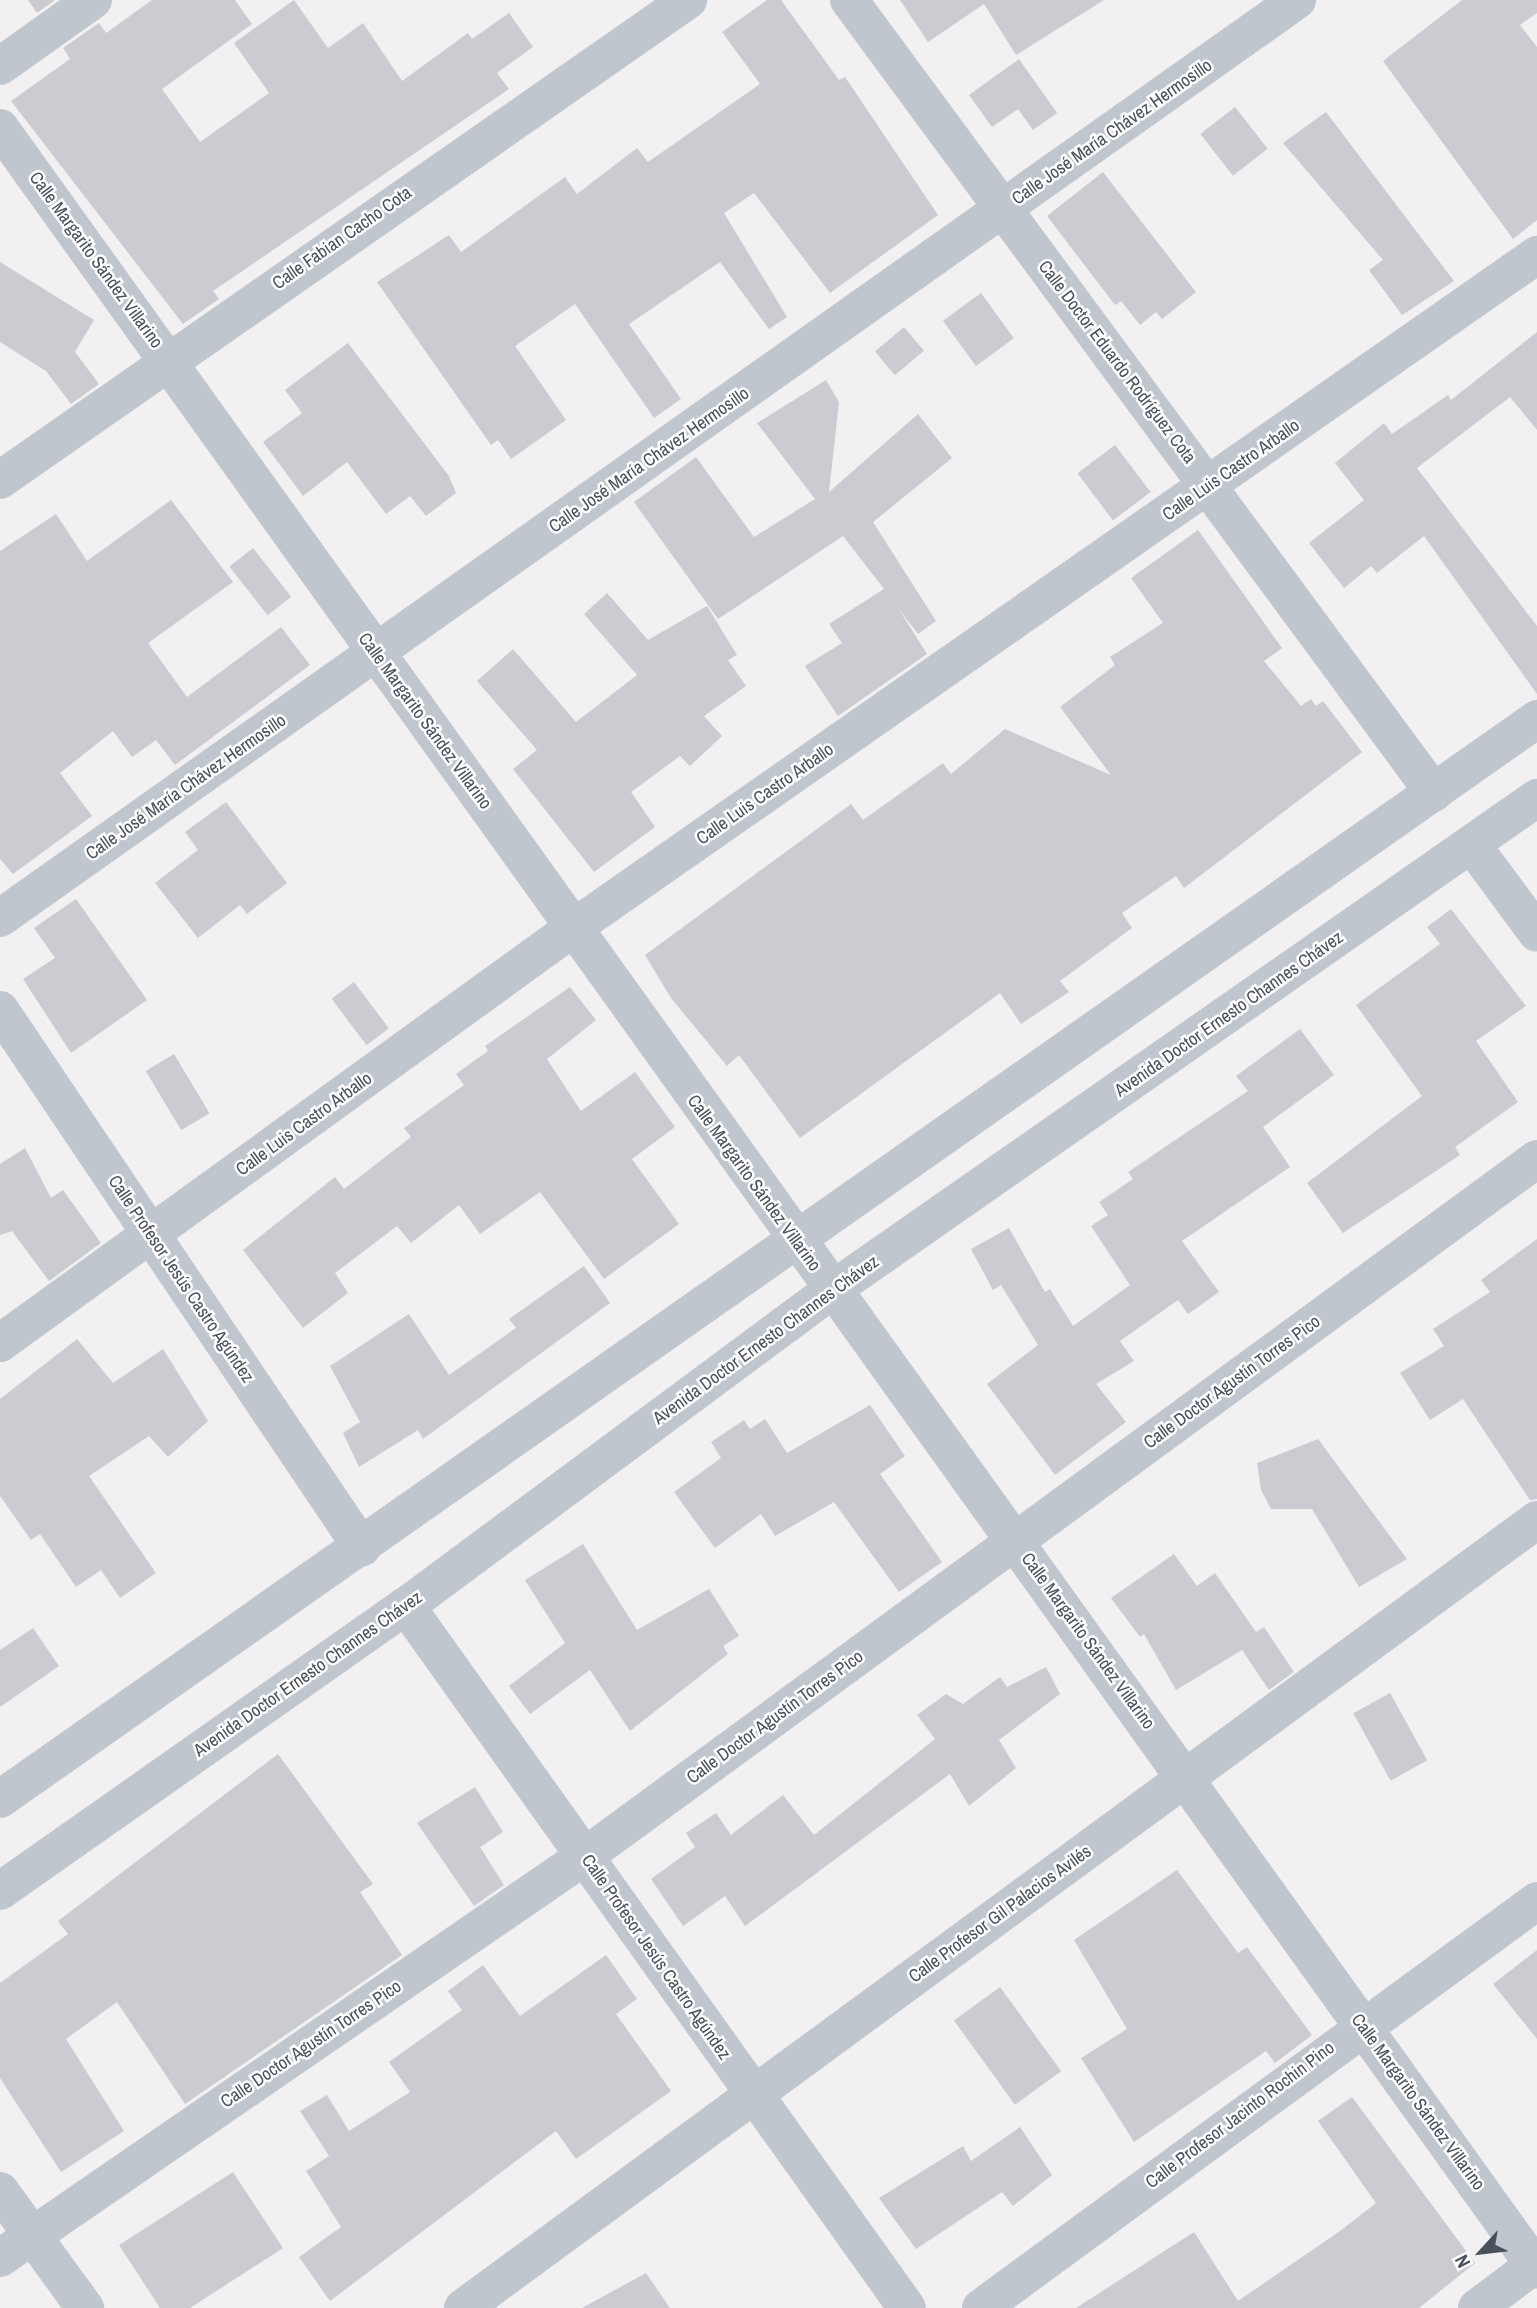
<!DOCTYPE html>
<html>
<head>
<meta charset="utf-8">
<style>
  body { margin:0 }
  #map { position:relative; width:1537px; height:2308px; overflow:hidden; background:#f2f0f0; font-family:"Archivo Narrow",sans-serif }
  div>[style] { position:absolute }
  .building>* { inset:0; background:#caccd2; transform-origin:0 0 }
  .minor>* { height:38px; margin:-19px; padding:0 19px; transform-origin:19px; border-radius:19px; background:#bfc6ce }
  span { translate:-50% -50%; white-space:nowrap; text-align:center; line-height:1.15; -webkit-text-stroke:5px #fff; paint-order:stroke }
  .street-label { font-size:18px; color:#49515c }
  .north { position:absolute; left:1446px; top:2217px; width:70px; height:70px; -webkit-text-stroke:5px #fff; paint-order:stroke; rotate:243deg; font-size:19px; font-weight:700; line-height:28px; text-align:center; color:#49515c }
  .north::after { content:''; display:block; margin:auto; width:24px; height:32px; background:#49515c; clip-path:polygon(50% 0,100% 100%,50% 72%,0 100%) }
</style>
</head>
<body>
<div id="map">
  <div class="building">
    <i style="clip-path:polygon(28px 0,55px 0,37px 13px)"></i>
    <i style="clip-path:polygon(152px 0,235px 0,252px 24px,162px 89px,200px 142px,269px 93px,234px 43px,294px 0,328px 48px,363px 23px,402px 81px,468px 33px,472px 39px,509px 13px,533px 47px,497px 73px,509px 89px,213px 291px,219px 299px,183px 324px,11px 101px,70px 59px,63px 48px,99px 23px,106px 33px)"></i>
    <i style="clip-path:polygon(767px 0,781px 0,839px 80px,845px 77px,938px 215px,830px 293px,754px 193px,724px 213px,787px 317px,769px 329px,720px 262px,629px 324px,681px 399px,654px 418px,575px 304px,515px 346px,566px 420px,511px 459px,498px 440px,491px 445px,377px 282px,449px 235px,461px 252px,565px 177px,577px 194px,637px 148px,648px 162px,760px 84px,722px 32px)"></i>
    <i style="clip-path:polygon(900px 0,1104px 0,1016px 55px,984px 4px,928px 42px)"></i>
    <i style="clip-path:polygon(1462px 0,1537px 0,1537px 13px,1520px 25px,1537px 47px,1537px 220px,1513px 239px,1383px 61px)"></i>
    <i style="clip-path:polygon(1019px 59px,1057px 113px,1033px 130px,1018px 109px,992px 127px,969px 95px)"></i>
    <i style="left:1235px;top:107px;width:53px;height:44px;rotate:52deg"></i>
    <i style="clip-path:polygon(1326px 112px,1454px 281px,1402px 315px,1369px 270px,1383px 260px,1283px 143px)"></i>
    <i style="clip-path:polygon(1103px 172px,1196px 292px,1162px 319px,1156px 312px,1140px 325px,1121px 301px,1115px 305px,1047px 216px)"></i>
    <i style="clip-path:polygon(0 262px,94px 320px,75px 352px,99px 384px,71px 404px,46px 371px,0 342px)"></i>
    <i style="left:981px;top:293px;width:56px;height:47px;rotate:54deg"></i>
    <i style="left:904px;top:327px;width:31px;height:38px;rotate:50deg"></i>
    <i style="clip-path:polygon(1537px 332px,1537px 430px,1510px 397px,1417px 468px,1537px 626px,1537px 694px,1424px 536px,1377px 573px,1371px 566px,1344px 588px,1309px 543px,1364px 500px,1335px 463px,1384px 423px,1392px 434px,1448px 395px,1451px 400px)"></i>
    <i style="clip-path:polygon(348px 343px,449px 476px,456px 493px,426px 516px,410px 496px,386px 514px,347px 462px,303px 496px,263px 442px,302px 413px,285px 390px)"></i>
    <i style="clip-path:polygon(826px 380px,839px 402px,829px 492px,918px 414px,952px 458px,873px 522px,936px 621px,918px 634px,898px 608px,927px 654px,838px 716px,805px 666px,842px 643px,829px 624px,884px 589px,843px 536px,718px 619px,634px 502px,696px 457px,754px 537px,815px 499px,757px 423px)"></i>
    <i style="left:1115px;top:445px;width:59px;height:47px;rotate:53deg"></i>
    <i style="clip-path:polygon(171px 500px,233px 582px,148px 643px,187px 697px,281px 627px,310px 665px,175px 765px,156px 740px,132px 757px,113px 731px,60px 773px,92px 816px,13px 874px,0 859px,0 551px,56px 514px,87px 561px)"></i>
    <i style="clip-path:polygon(1198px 530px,1282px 648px,1264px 661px,1301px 706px,1311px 699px,1316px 706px,1323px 701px,1362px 752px,1184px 888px,1176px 876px,1122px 913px,1132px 928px,1060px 981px,1069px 992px,1021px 1024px,1000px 993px,800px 1138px,739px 1055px,727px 1066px,671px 998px,645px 955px,851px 804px,863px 820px,943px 763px,951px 774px,1005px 729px,1111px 775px,1060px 707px,1115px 665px,1110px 657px,1163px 623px,1131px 578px)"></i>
    <i style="left:253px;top:548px;width:62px;height:30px;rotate:52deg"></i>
    <i style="clip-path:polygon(607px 593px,648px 640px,707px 606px,737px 655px,728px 660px,746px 686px,704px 716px,722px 736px,690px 766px,680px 756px,631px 792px,655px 827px,594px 872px,513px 769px,537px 750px,477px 681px,513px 649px,576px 722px,637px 675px,584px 614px)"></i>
    <i style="clip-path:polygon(226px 802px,287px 883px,247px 914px,240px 905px,198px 938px,155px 883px,198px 850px,185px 832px)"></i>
    <i style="clip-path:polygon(76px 899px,147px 1000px,71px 1053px,23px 979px,55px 958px,34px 928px)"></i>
    <i style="clip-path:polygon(1451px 909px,1526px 1006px,1476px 1041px,1518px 1102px,1455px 1147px,1460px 1155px,1343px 1233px,1307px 1183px,1422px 1096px,1356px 1005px,1440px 944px,1427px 927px)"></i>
    <i style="left:354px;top:982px;width:58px;height:28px;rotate:53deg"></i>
    <i style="clip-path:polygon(570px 987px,596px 1020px,547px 1059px,581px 1111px,635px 1072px,675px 1127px,632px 1159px,679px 1224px,604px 1279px,540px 1192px,480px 1234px,459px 1205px,411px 1243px,397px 1226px,335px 1273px,348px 1293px,303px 1328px,243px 1250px,335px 1177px,344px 1189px,411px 1137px,404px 1128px,464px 1085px,456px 1074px,488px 1051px,485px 1046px)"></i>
    <i style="clip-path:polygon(1300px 1029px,1334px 1075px,1263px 1127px,1290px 1167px,1182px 1241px,1219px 1292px,1188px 1314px,1178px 1300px,1120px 1341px,1134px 1361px,1096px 1384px,1126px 1422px,1055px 1475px,987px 1384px,1038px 1345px,1001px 1285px,993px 1290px,971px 1249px,1009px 1228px,1045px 1292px,1050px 1289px,1073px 1326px,1130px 1285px,1091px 1226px,1108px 1215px,1099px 1202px,1133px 1179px,1128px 1172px,1248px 1091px,1236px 1076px)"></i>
    <i style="left:174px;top:1054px;width:69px;height:33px;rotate:59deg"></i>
    <i style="clip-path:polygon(25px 1148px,51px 1198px,63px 1190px,101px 1243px,49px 1281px,12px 1231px,0 1235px,0 1164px)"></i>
    <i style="clip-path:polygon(1537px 1239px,1537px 1499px,1530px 1500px,1463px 1399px,1430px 1420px,1400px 1373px,1444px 1346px,1433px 1329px,1490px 1292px,1481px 1280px)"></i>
    <i style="clip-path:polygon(584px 1266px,610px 1303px,423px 1439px,418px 1430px,359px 1467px,343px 1433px,360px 1422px,330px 1366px,409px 1314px,449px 1375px,516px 1328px,509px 1319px)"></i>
    <i style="clip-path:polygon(77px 1339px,113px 1383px,163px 1349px,208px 1421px,168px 1457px,149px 1436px,89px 1476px,156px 1573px,120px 1598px,101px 1570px,76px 1587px,40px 1534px,31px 1540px,0 1496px,0 1399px)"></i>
    <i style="clip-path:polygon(870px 1405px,905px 1456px,880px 1474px,942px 1562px,899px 1592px,834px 1502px,775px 1536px,761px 1514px,715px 1548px,674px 1492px,721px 1458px,711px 1442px,744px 1420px,750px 1429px,765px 1419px,787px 1453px)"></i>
    <i style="clip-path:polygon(1318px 1439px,1407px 1559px,1359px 1587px,1312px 1509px,1271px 1509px,1261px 1490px,1257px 1463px)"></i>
    <i style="clip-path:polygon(583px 1544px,637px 1630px,709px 1589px,739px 1636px,723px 1646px,728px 1654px,630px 1731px,590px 1670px,530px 1714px,509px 1686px,565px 1643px,525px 1580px)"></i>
    <i style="clip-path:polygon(1174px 1554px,1197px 1586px,1215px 1573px,1256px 1632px,1264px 1627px,1294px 1672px,1269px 1690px,1242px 1650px,1176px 1690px,1144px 1634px,1140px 1637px,1111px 1598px)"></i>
    <i style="clip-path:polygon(33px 1628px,59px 1666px,0 1707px,0 1650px)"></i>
    <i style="clip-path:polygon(1046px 1667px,1060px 1694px,999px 1740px,1016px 1768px,969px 1806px,950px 1774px,745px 1926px,725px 1896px,683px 1926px,651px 1879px,695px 1847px,686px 1833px,716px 1813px,731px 1835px,783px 1795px,814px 1835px,935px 1739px,917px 1715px,946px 1694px,963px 1704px,1000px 1677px,1007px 1687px)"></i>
    <i style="left:1390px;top:1693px;width:77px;height:42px;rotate:61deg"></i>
    <i style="clip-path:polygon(278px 1754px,373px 1884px,360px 1892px,402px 1955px,185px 2104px,117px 2002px,66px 2039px,124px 2131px,61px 2172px,0 2078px,0 1983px,68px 1934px,58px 1921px)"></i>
    <i style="clip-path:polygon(475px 1787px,503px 1832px,480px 1847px,504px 1885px,474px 1906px,417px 1823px)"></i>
    <i style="clip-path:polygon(1177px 1870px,1238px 1953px,1247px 1947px,1312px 2035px,1275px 2063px,1266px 2051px,1134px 2142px,1081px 2058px,1127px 2029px,1074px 1940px)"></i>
    <i style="clip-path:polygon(1537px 1950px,1537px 2039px,1493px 1984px)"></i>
    <i style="clip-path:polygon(606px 1955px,637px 1999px,616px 2014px,671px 2091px,576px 2159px,556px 2131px,330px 2301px,299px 2257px,341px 2227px,306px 2171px,329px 2156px,300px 2111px,327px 2095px,349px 2131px,410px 2092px,389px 2062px,462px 2010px,448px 1991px,483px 1965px,520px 2016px)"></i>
    <i style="left:1000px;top:1987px;width:104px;height:57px;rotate:54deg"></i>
    <i style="clip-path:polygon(1352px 2097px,1475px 2263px,1419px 2308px,1076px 2308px,1194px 2232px,1238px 2301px,1340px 2231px,1376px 2203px,1318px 2121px)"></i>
    <i style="clip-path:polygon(1020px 2127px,1052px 2175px,1013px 2206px,1002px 2192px,916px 2249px,879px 2198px,963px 2146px,971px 2161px)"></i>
    <i style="clip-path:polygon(233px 2172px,283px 2248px,190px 2308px,160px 2308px,119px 2245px)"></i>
    <i style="clip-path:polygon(646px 2273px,670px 2308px,582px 2308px)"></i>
  </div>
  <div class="minor">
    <i style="left:849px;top:0;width:985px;rotate:53.58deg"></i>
    <i style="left:0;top:66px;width:114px;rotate:-35.4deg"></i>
    <i style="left:0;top:128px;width:2636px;rotate:54.33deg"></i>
    <i style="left:0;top:480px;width:839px;rotate:-34.9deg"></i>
    <i style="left:1472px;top:845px;width:109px;rotate:53.5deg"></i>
    <i style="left:0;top:918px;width:1589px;rotate:-35.29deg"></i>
    <i style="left:0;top:1010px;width:648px;rotate:56.06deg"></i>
    <i style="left:0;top:1343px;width:707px;rotate:-35.91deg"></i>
    <i style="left:573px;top:928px;width:1176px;rotate:-34.92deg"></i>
    <i style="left:406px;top:1606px;width:862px;rotate:54.49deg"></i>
    <i style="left:0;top:1799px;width:1879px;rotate:-35.09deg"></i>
    <i style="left:0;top:1891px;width:496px;rotate:-35.1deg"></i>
    <i style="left:406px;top:1606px;width:530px;rotate:-36.57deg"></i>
    <i style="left:832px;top:1290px;width:860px;rotate:-34.91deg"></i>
    <i style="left:0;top:2191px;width:145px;rotate:54deg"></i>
    <i style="left:0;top:2258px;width:710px;rotate:-34.5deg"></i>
    <i style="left:585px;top:1856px;width:1180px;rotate:-36.21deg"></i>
    <i style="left:463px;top:2308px;width:1332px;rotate:-36.27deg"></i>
    <i style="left:981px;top:2308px;width:689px;rotate:-36.2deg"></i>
    <i style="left:1477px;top:2308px;width:75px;rotate:-36.9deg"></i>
  </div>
  <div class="street-label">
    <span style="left:1112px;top:132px;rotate:-35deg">Calle José María Chávez Hermosillo</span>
    <span style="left:342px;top:238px;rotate:-35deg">Calle Fabian Cacho Cota</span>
    <span style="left:96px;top:260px;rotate:54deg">Calle Margarito Sández Villarino</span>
    <span style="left:1117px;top:362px;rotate:53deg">Calle Doctor Eduardo Rodríguez Cota</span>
    <span style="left:649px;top:460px;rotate:-35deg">Calle José María Chávez Hermosillo</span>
    <span style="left:1231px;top:470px;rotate:-35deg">Calle Luis Castro Arballo</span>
    <span style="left:425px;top:721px;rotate:54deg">Calle Margarito Sández Villarino</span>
    <span style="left:186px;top:787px;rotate:-35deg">Calle José María Chávez Hermosillo</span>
    <span style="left:765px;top:794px;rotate:-35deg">Calle Luis Castro Arballo</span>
    <span style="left:1229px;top:1014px;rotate:-35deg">Avenida Doctor Ernesto Channes Chávez</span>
    <span style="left:304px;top:1124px;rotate:-36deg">Calle Luis Castro Arballo</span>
    <span style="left:754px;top:1183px;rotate:54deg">Calle Margarito Sández Villarino</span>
    <span style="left:181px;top:1279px;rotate:56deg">Calle Profesor Jesús Castro Agúndez</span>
    <span style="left:766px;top:1340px;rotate:-36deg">Avenida Doctor Ernesto Channes Chávez</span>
    <span style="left:1232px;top:1382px;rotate:-36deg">Calle Doctor Agustín Torres Pico</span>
    <span style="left:1088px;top:1641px;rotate:54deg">Calle Margarito Sández Villarino</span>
    <span style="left:308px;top:1674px;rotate:-35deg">Avenida Doctor Ernesto Channes Chávez</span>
    <span style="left:775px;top:1717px;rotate:-36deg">Calle Doctor Agustín Torres Pico</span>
    <span style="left:1000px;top:1914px;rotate:-36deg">Calle Profesor Gil Palacios Avilés</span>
    <span style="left:656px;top:1957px;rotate:55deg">Calle Profesor Jesús Castro Agúndez</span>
    <span style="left:311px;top:2044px;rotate:-34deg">Calle Doctor Agustín Torres Pico</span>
    <span style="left:1418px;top:2102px;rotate:54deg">Calle Margarito Sández Villarino</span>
    <span style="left:1240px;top:2115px;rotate:-37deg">Calle Profesor Jacinto Rochin Pino</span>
  </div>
  <div class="north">N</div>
</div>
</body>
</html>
